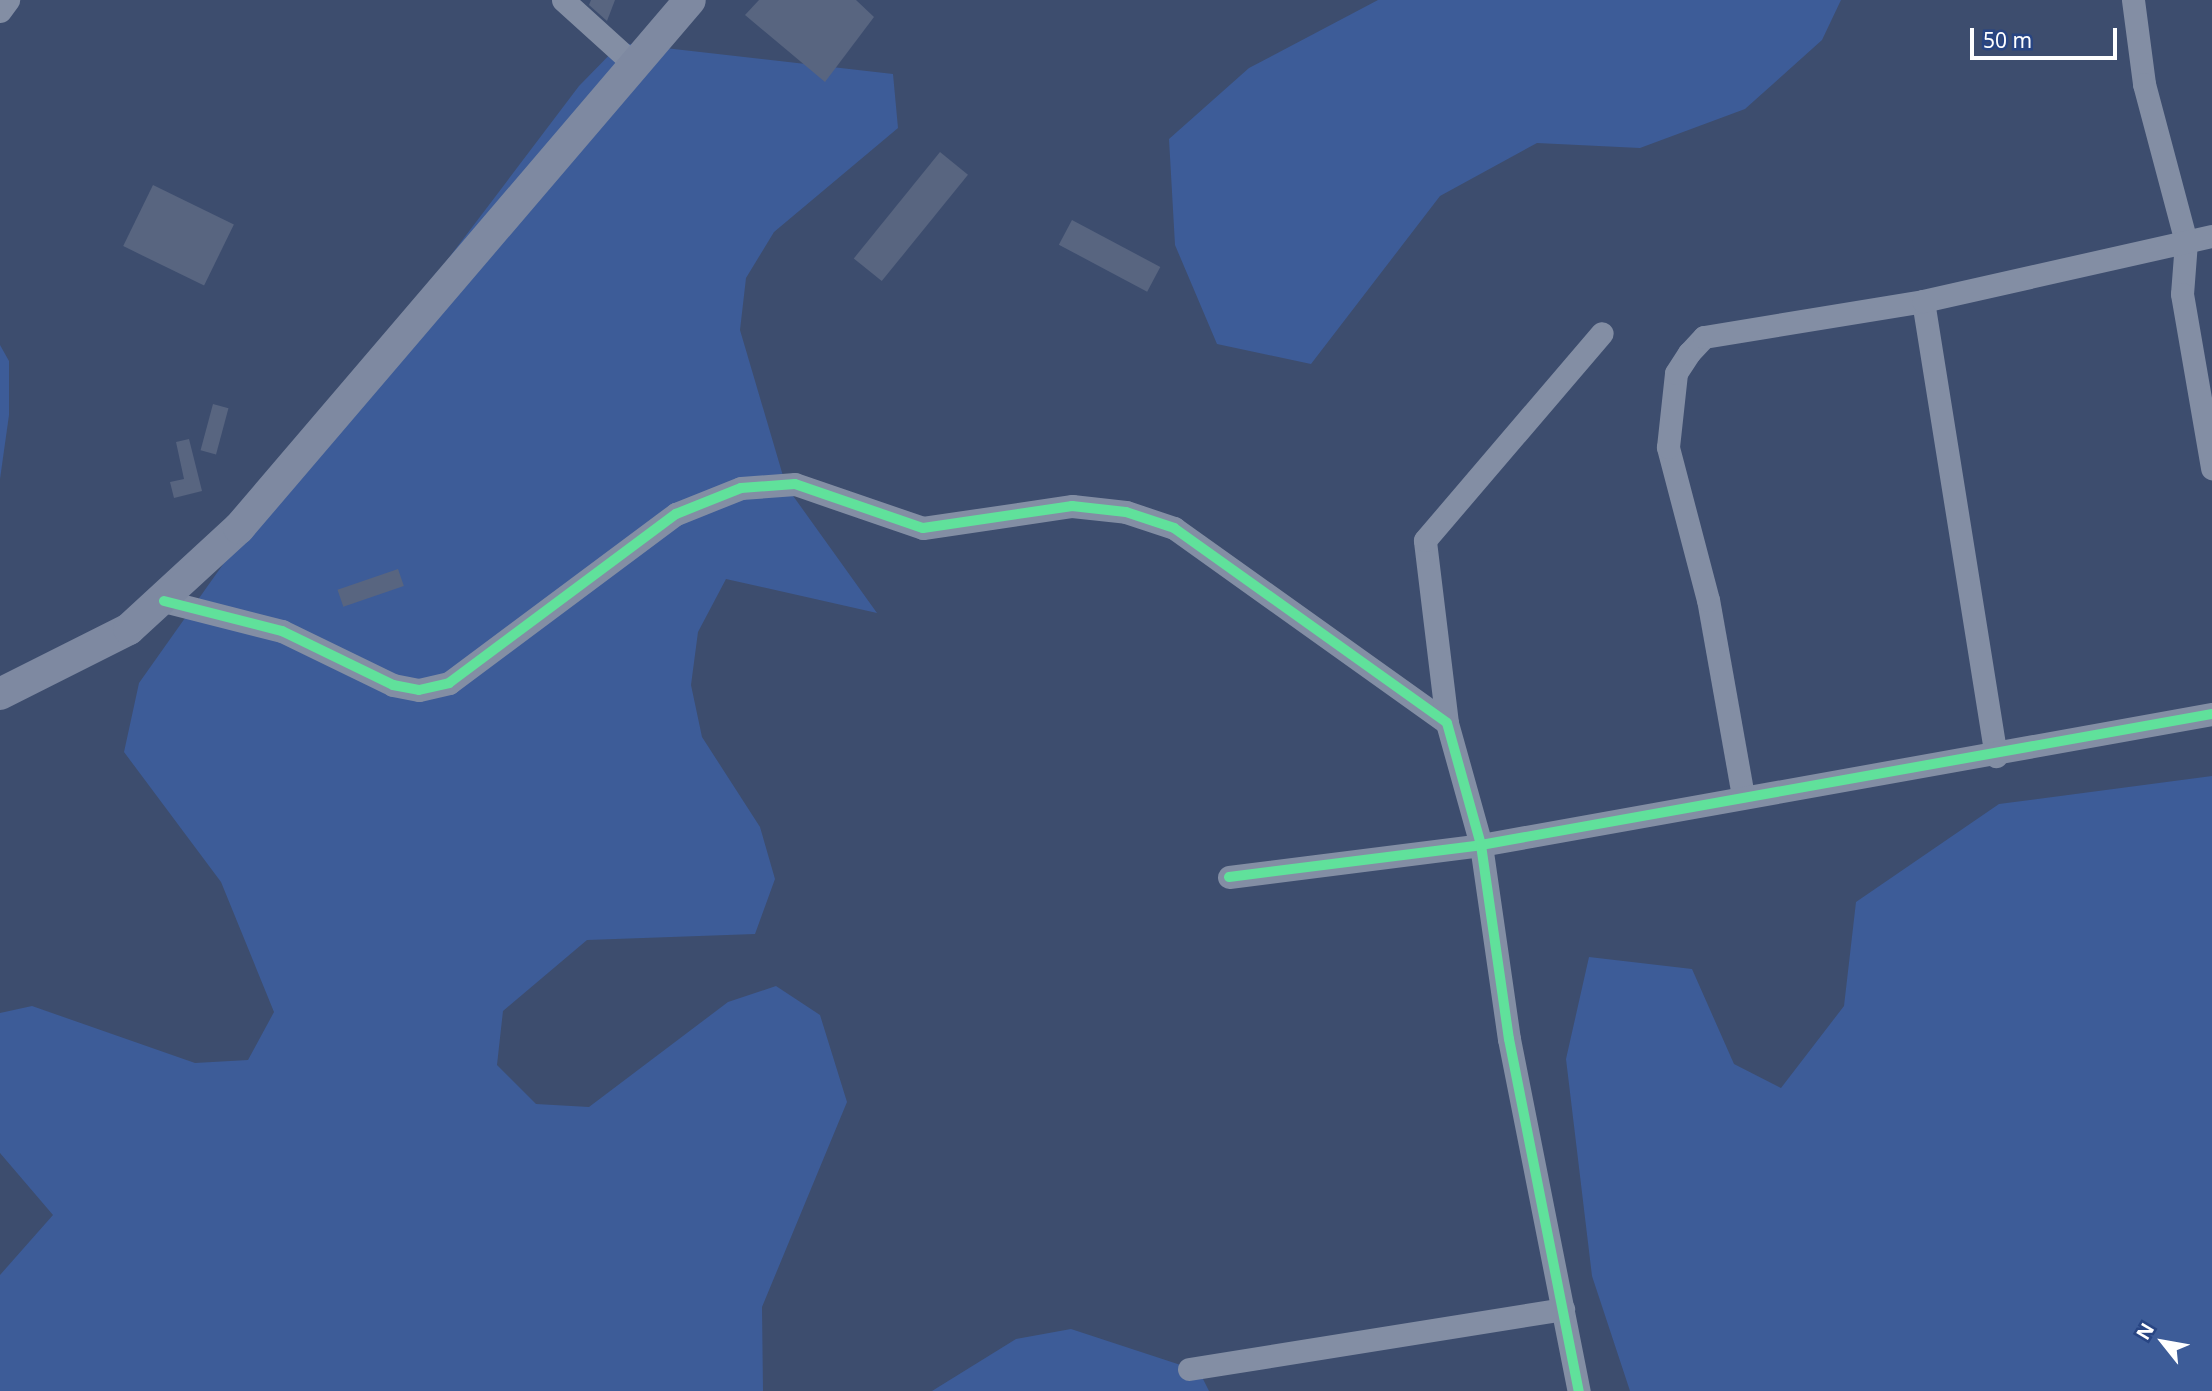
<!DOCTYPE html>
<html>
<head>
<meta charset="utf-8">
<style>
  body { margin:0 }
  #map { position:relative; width:2212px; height:1391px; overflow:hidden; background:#3d4d6e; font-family:"Noto Sans",sans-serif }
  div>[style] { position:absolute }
  .green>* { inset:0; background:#3d5c98 }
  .building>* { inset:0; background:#586580; transform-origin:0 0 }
  .minor>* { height:23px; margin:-11.5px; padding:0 11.5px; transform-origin:11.5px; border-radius:11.5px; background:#838ea4 }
  .secondary>* { height:32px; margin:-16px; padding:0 16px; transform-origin:16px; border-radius:16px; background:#7e89a1 }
  .cycleway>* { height:10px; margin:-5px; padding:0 5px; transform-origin:5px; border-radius:5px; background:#60e19b }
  span { translate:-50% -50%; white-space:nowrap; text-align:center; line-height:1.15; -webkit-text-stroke:5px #284583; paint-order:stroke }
  .north { position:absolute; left:2128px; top:1307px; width:70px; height:70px; -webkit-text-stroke:5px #284583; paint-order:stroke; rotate:301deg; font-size:19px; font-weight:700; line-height:28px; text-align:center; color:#fff }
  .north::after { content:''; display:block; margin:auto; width:24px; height:32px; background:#fff; clip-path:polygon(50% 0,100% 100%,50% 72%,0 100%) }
  .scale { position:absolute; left:1970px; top:28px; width:147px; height:32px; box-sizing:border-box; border:4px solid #fff; border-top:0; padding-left:9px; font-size:21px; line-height:24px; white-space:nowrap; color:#fff; -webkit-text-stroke:5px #284583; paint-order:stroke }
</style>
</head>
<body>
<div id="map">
  <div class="green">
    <i style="clip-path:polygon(1378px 0,1841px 0,1822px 40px,1745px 109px,1640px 148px,1537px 143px,1440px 196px,1311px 364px,1217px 344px,1175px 245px,1169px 139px,1249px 68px)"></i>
    <i style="clip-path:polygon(621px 43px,893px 74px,898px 128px,774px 232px,746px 278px,740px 330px,786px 486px,877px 613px,726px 579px,698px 632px,691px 685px,702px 737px,760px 827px,775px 879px,755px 934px,587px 940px,503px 1011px,497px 1065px,536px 1104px,589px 1107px,728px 1002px,776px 986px,820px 1015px,847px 1102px,762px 1307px,763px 1391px,0 1391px,0 1275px,53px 1215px,0 1153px,0 1013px,32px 1006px,195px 1063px,248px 1060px,274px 1012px,221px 882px,124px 752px,139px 683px,314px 436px,579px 86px)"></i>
    <i style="clip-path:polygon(0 345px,9px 361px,9px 415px,0 479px)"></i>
    <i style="clip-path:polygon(2212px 776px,2212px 1391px,1630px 1391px,1592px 1276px,1566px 1059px,1589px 957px,1692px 969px,1734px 1064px,1781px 1088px,1844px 1006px,1856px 902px,1999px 804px)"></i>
    <i style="clip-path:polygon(1071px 1329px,1199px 1371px,1209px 1391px,932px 1391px,1016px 1339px)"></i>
  </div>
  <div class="building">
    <i style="clip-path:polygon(591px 0,615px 0,607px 21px,589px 5px)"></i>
    <i style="clip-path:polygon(759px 0,856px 0,874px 17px,825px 82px,745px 15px)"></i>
    <i style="left:940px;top:152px;width:36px;height:137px;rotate:39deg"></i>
    <i style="left:153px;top:185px;width:90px;height:68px;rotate:26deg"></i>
    <i style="left:1072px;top:220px;width:100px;height:28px;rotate:28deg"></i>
    <i style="left:213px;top:404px;width:16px;height:48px;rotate:15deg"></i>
    <i style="clip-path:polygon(189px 439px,202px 491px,174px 498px,170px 482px,184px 479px,176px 442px)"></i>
    <i style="left:398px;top:569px;width:18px;height:64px;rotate:71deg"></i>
  </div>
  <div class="minor">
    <i style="left:563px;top:0;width:98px;rotate:42.1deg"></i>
    <i style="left:2133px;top:0;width:85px;rotate:82.5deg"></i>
    <i style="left:2144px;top:84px;width:163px;rotate:75.1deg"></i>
    <i style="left:2186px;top:242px;width:52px;rotate:94.4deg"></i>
    <i style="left:2182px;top:294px;width:177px;rotate:80.2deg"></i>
    <i style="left:0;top:11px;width:14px;rotate:-54deg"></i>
    <i style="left:1923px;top:301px;width:461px;rotate:80.9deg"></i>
    <i style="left:164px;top:601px;width:122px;rotate:14.3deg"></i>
    <i style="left:282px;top:631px;width:123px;rotate:25.9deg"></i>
    <i style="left:393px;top:685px;width:26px;rotate:11deg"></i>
    <i style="left:419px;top:690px;width:31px;rotate:-13deg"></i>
    <i style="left:449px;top:683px;width:283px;rotate:-36.7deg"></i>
    <i style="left:676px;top:514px;width:70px;rotate:-21.8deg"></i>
    <i style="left:741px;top:488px;width:54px;rotate:-4.2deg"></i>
    <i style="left:795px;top:484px;width:135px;rotate:19deg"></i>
    <i style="left:923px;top:528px;width:151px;rotate:-8.4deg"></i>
    <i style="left:1072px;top:506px;width:54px;rotate:6.3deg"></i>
    <i style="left:1126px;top:512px;width:51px;rotate:18.4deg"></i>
    <i style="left:1174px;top:528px;width:335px;rotate:35.5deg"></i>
    <i style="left:1447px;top:723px;width:127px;rotate:74.4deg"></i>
    <i style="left:1481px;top:845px;width:196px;rotate:81.8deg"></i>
    <i style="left:1509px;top:1039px;width:359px;rotate:78.8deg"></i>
    <i style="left:1447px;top:723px;width:184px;rotate:-96.9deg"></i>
    <i style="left:1425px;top:540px;width:272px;rotate:-49.5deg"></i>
    <i style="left:1743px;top:796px;width:199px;rotate:-100.1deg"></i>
    <i style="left:1708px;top:600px;width:158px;rotate:-104.7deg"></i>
    <i style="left:1668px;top:447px;width:74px;rotate:-83.8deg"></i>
    <i style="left:1676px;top:373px;width:24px;rotate:-57deg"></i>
    <i style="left:1689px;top:353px;width:22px;rotate:-47deg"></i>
    <i style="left:1704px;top:337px;width:222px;rotate:-9.3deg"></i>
    <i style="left:1923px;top:301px;width:296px;rotate:-12.7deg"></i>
    <i style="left:1229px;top:877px;width:254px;rotate:-7.2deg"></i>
    <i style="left:1481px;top:845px;width:743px;rotate:-10.16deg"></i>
    <i style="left:1189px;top:1369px;width:379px;rotate:-9.1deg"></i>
  </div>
  <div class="secondary">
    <i style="left:0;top:694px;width:144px;rotate:-26.7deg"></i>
    <i style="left:129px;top:629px;width:149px;rotate:-42.6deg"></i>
    <i style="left:239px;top:528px;width:694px;rotate:-49.5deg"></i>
  </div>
  <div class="cycleway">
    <i style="left:164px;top:601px;width:122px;rotate:14.3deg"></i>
    <i style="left:282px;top:631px;width:123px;rotate:25.9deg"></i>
    <i style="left:393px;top:685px;width:26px;rotate:11deg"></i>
    <i style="left:419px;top:690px;width:31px;rotate:-13deg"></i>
    <i style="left:449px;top:683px;width:283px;rotate:-36.7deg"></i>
    <i style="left:676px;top:514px;width:70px;rotate:-21.8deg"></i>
    <i style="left:741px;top:488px;width:54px;rotate:-4.2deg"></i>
    <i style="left:795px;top:484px;width:135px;rotate:19deg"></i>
    <i style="left:923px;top:528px;width:151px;rotate:-8.4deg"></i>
    <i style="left:1072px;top:506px;width:54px;rotate:6.3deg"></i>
    <i style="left:1126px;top:512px;width:51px;rotate:18.4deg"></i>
    <i style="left:1174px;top:528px;width:335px;rotate:35.5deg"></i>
    <i style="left:1447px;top:723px;width:127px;rotate:74.4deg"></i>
    <i style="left:1481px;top:845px;width:196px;rotate:81.8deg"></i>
    <i style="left:1509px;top:1039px;width:359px;rotate:78.8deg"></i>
    <i style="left:1229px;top:877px;width:254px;rotate:-7.2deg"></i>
    <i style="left:1481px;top:845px;width:743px;rotate:-10.16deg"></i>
  </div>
  <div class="north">N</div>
  <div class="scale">50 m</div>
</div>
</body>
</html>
